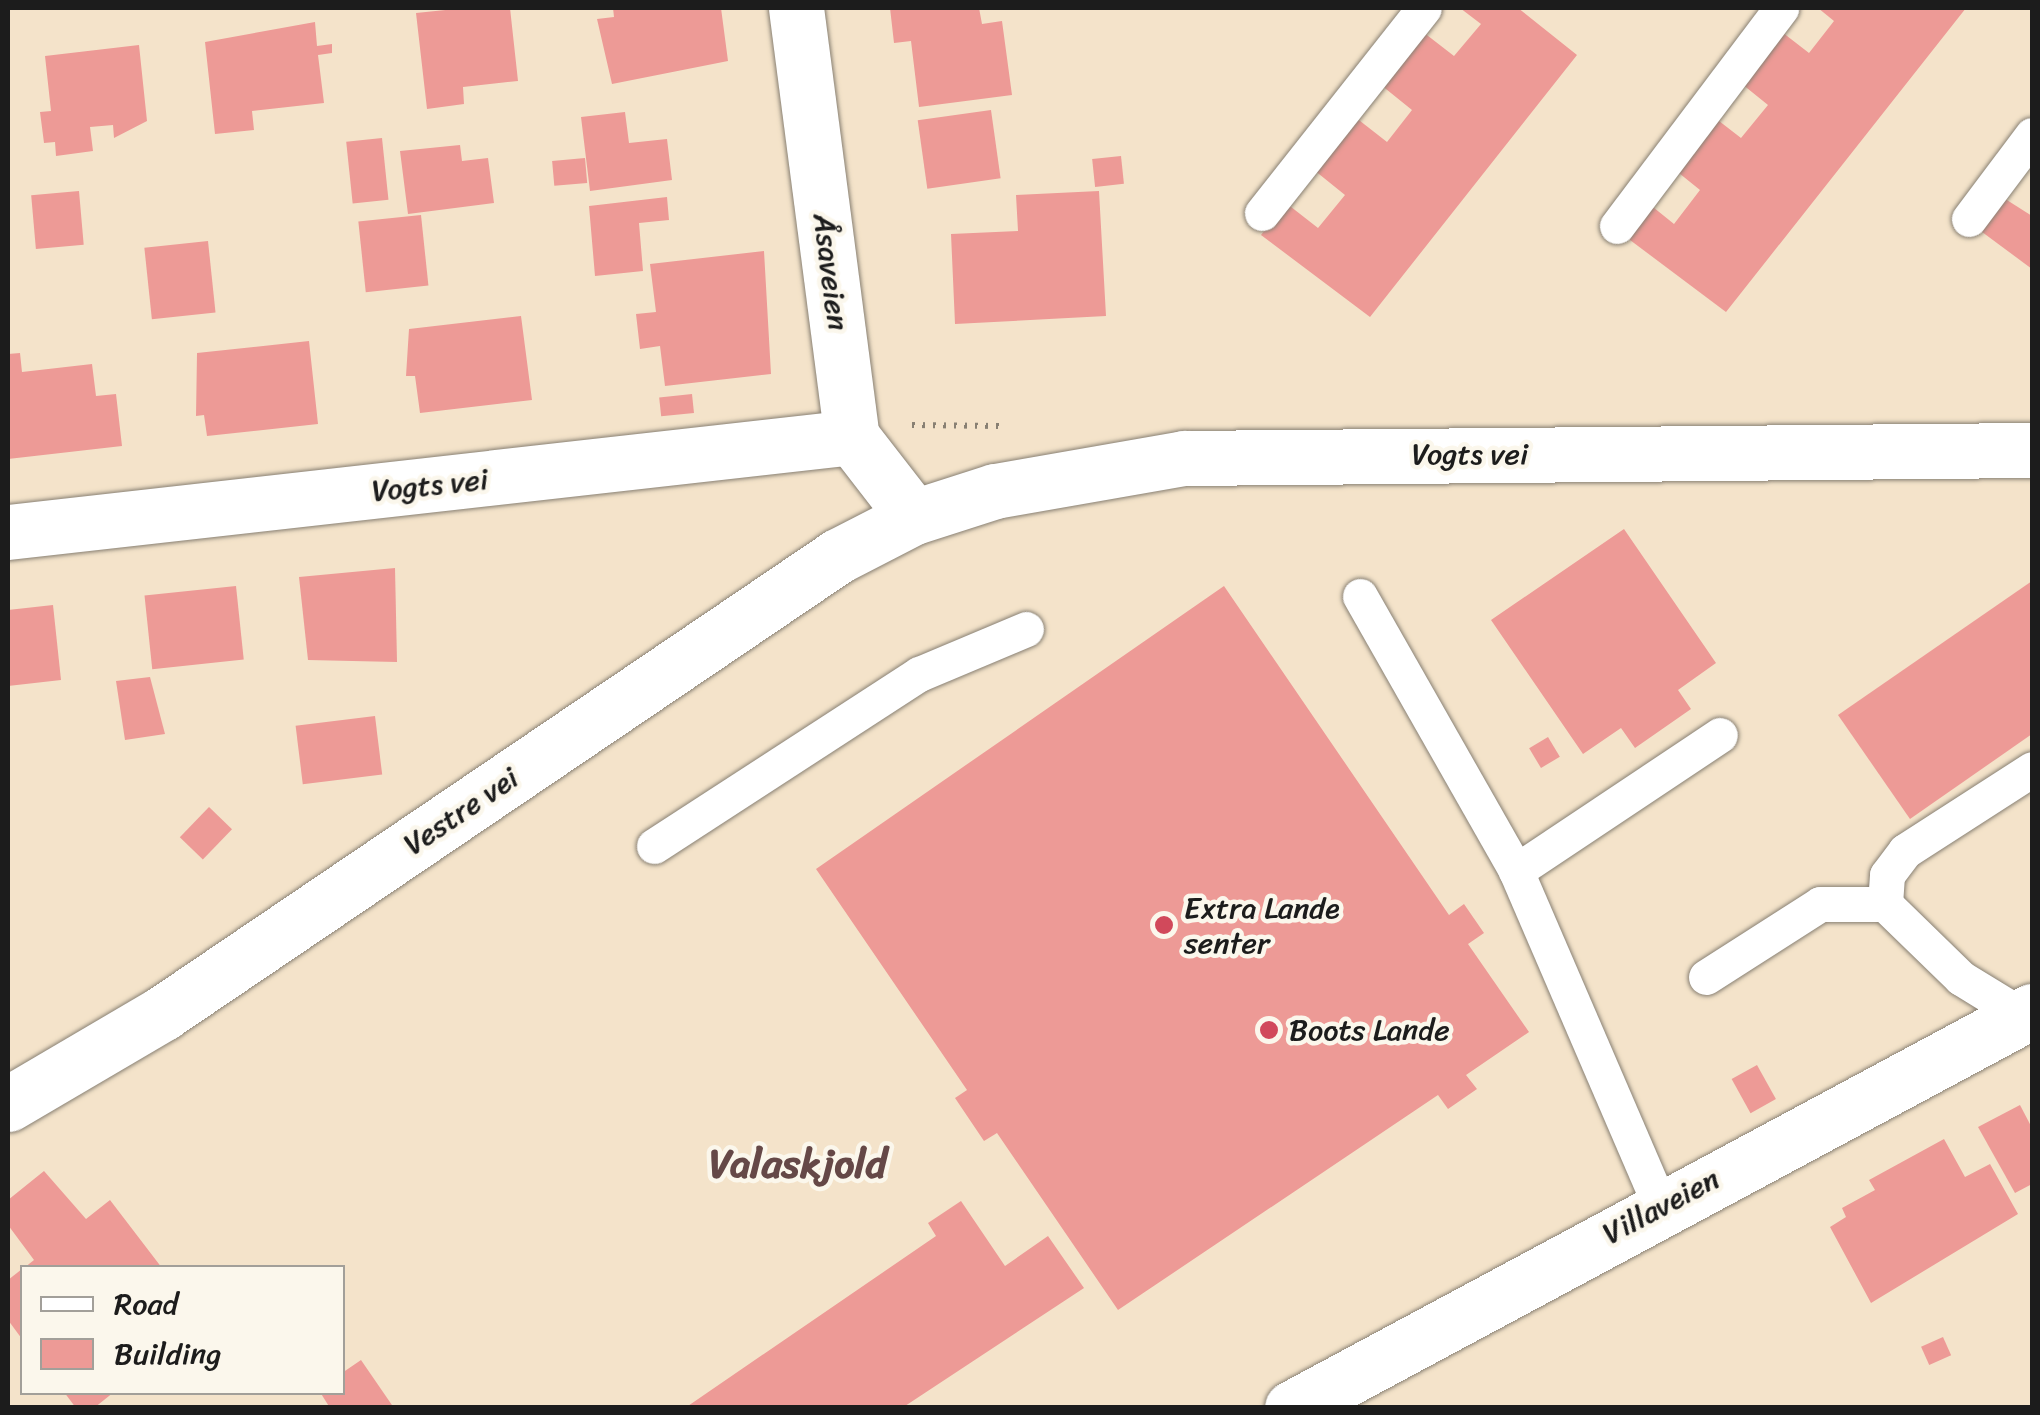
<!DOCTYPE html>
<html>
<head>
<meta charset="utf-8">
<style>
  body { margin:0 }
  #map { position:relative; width:2040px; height:1415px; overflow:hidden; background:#f4e3ca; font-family:Sriracha,sans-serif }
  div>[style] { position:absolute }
  .building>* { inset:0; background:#ed9a96; transform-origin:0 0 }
  .path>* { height:6px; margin-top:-3px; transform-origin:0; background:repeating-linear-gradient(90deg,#888073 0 2.5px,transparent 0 10.5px) }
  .roads { filter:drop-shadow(0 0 2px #888073) drop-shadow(0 0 2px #888073) }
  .service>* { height:35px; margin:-17.5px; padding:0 17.5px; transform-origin:17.5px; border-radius:17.5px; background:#fff }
  .minor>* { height:55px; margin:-27.5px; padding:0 27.5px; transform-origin:27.5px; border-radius:27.5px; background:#fff }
  .tertiary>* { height:55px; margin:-27.5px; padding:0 27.5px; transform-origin:27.5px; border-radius:27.5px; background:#fff }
  .dots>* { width:28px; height:28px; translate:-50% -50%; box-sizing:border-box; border:5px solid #fbf7ec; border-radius:50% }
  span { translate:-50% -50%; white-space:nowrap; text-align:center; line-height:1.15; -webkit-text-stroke:9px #fbf7ec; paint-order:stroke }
  .street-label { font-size:30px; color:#1c1c1c }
  .poi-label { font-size:30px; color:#1c1c1c }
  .left { translate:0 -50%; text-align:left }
  .district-label { font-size:40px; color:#654847; font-weight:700 }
  .frame { position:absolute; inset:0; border:10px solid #1c1c1c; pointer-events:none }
  .legend { position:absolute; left:20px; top:1265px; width:325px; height:130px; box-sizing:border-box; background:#fbf7ec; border:2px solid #a29f99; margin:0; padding:12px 18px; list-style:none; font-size:30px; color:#1c1c1c }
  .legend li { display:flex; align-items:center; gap:20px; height:50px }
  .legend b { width:50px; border:2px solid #a29f99 }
</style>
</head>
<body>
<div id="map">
  <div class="building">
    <i style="clip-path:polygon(465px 8px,510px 8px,518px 81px,463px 87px,464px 104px,427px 109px,416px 13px)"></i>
    <i style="clip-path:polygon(613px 8px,721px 8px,728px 61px,612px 84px,597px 19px,614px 17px)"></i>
    <i style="clip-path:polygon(890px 8px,979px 8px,982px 24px,1002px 21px,1012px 95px,919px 107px,911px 41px,894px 43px)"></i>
    <i style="clip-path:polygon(1460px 8px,1518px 8px,1577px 55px,1370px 317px,1261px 235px,1286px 203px,1318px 228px,1345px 195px,1314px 170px,1355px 117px,1387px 142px,1412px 110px,1381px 85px,1423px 32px,1454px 56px,1481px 24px)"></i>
    <i style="clip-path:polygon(1818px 8px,1966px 8px,1726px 312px,1618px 231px,1643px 199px,1674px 224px,1700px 190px,1669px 165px,1710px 114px,1741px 138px,1768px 105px,1737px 80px,1778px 29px,1809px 53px,1834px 21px)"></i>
    <i style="clip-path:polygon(315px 22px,317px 46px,332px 44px,332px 53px,318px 55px,324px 103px,252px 111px,254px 130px,215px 134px,205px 42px)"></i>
    <i style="clip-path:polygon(139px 45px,147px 121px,114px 138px,113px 125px,90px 127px,93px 151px,56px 156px,55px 142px,44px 143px,40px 112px,51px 111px,45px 56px)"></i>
    <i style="left:991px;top:110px;width:69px;height:74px;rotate:82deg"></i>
    <i style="clip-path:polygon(625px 112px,629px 143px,667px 139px,672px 180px,590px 191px,581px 117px)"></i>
    <i style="left:382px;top:138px;width:62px;height:36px;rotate:84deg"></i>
    <i style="clip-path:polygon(460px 145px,462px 161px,488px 158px,494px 203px,408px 214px,400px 151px)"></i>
    <i style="left:1121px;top:156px;width:28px;height:29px;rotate:84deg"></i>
    <i style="left:585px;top:158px;width:25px;height:33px;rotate:85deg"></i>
    <i style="left:79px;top:191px;width:54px;height:48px;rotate:85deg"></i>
    <i style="clip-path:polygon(1099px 191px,1106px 316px,955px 324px,951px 234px,1018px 231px,1016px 195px)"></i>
    <i style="clip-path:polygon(1999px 195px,2032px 216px,2032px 269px,1974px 226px)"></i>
    <i style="clip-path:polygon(667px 197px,669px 220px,639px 223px,643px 271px,595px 276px,589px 206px)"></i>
    <i style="left:421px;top:215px;width:71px;height:63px;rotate:84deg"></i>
    <i style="left:208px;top:241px;width:72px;height:64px;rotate:84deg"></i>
    <i style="clip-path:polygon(764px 251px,771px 374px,665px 386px,660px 346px,640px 349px,636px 314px,656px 312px,650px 264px)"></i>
    <i style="clip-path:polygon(521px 316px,532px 400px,420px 413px,415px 376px,406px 376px,409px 329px)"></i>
    <i style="clip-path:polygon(309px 341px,318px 424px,207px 436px,204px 415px,196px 416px,197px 353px)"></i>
    <i style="clip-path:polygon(20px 353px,22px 372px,92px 364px,96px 396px,116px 394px,122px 446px,8px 459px,8px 354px)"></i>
    <i style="left:692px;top:394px;width:19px;height:33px;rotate:84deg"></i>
    <i style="clip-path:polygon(1624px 529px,1716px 663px,1678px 690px,1691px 709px,1635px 748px,1621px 728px,1583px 754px,1491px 620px)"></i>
    <i style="clip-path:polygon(395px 568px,397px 662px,308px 660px,299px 577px)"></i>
    <i style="clip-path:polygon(2032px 581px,2032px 734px,1910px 819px,1838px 715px)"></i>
    <i style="left:236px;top:586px;width:74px;height:92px;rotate:84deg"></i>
    <i style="clip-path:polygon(1224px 586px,1449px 915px,1464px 904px,1484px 933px,1468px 944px,1529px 1032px,1466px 1075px,1477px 1089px,1448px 1109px,1438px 1095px,1118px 1310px,997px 1133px,984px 1141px,955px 1098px,967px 1090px,816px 869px)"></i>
    <i style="clip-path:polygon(53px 605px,61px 680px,8px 686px,8px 610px)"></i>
    <i style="clip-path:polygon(150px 677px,165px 734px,125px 740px,116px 681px)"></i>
    <i style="left:375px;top:716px;width:59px;height:80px;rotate:83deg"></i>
    <i style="left:1548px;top:737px;width:23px;height:22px;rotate:59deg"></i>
    <i style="left:209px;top:807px;width:32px;height:42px;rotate:44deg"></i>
    <i style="left:1757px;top:1065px;width:39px;height:29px;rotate:61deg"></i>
    <i style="clip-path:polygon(2020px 1105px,2032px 1128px,2032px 1184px,2015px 1193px,1978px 1127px)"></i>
    <i style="clip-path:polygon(1944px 1139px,1965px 1177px,1990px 1164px,2018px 1214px,1871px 1303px,1830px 1227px,1846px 1217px,1842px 1208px,1875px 1190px,1869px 1180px)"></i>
    <i style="clip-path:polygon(44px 1171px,86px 1219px,110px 1200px,162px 1268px,24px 1268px,34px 1260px,8px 1225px,8px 1200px)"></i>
    <i style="clip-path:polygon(961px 1201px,1005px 1266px,1048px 1236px,1084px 1288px,902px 1408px,685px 1408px,936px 1236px,928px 1223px)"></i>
    <i style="clip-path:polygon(22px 1269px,22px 1339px,8px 1320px,8px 1280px)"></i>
    <i style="left:1943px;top:1337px;width:20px;height:24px;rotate:66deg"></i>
    <i style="clip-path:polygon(361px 1360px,394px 1408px,330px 1408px,320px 1392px,342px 1392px,342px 1373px)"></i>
    <i style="clip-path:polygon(64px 1392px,114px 1392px,94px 1408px,76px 1408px)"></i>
  </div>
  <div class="path">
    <i style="left:912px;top:425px;width:87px;rotate:0.7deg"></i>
  </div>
  <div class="roads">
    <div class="service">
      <i style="left:1262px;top:213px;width:261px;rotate:-51.7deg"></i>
      <i style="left:1969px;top:219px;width:105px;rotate:-53.1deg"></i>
      <i style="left:1617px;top:226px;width:273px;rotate:-53deg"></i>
      <i style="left:1360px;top:596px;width:316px;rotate:60.4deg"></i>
      <i style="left:1516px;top:871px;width:364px;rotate:66.7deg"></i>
      <i style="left:654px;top:846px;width:316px;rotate:-33deg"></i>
      <i style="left:919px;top:674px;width:116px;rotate:-22.8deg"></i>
      <i style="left:1516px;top:871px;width:245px;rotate:-33.7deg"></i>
      <i style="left:1706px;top:977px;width:135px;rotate:-32.6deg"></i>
      <i style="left:1820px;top:904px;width:65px"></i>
      <i style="left:2023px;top:1016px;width:73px;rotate:-148.5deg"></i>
      <i style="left:1961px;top:978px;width:106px;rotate:-135.8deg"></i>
      <i style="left:1885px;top:904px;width:29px;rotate:-86deg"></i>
      <i style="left:1887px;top:875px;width:30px;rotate:-53deg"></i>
      <i style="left:1905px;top:851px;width:151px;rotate:-32.8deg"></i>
    </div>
    <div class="minor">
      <i style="left:796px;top:8px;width:433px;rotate:82.6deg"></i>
      <i style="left:852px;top:437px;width:101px;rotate:52.2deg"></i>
      <i style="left:8px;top:532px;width:849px;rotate:-6.42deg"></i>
      <i style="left:1292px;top:1408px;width:840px;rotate:-28.21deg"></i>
    </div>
    <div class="tertiary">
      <i style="left:8px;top:1104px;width:180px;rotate:-30.4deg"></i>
      <i style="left:163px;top:1013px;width:815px;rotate:-34.1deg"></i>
      <i style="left:838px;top:556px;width:85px;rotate:-27.2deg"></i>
      <i style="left:914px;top:517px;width:85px;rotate:-17.8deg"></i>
      <i style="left:995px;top:491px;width:192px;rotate:-9.9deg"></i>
      <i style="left:1184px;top:458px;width:848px;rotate:-0.54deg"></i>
    </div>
  </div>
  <div class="dots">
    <i style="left:1164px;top:925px;background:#d1495b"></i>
    <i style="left:1269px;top:1030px;background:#d1495b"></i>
  </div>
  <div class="street-label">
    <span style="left:831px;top:272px;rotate:83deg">Åsaveien</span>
    <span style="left:1470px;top:454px">Vogts vei</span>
    <span style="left:430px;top:485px;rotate:-6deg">Vogts vei</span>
    <span style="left:461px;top:811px;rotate:-34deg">Vestre vei</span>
    <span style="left:1661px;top:1206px;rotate:-28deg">Villaveien</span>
  </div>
  <div class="poi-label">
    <span class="left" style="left:1184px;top:925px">Extra Lande<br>senter</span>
    <span class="left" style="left:1289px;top:1030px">Boots Lande</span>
  </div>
  <div class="district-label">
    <span style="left:798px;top:1164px">Valaskjold</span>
  </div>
  <div class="frame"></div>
  <ul class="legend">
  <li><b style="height:12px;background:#fff"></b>Road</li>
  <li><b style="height:28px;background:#ed9a96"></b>Building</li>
  </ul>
</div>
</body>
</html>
